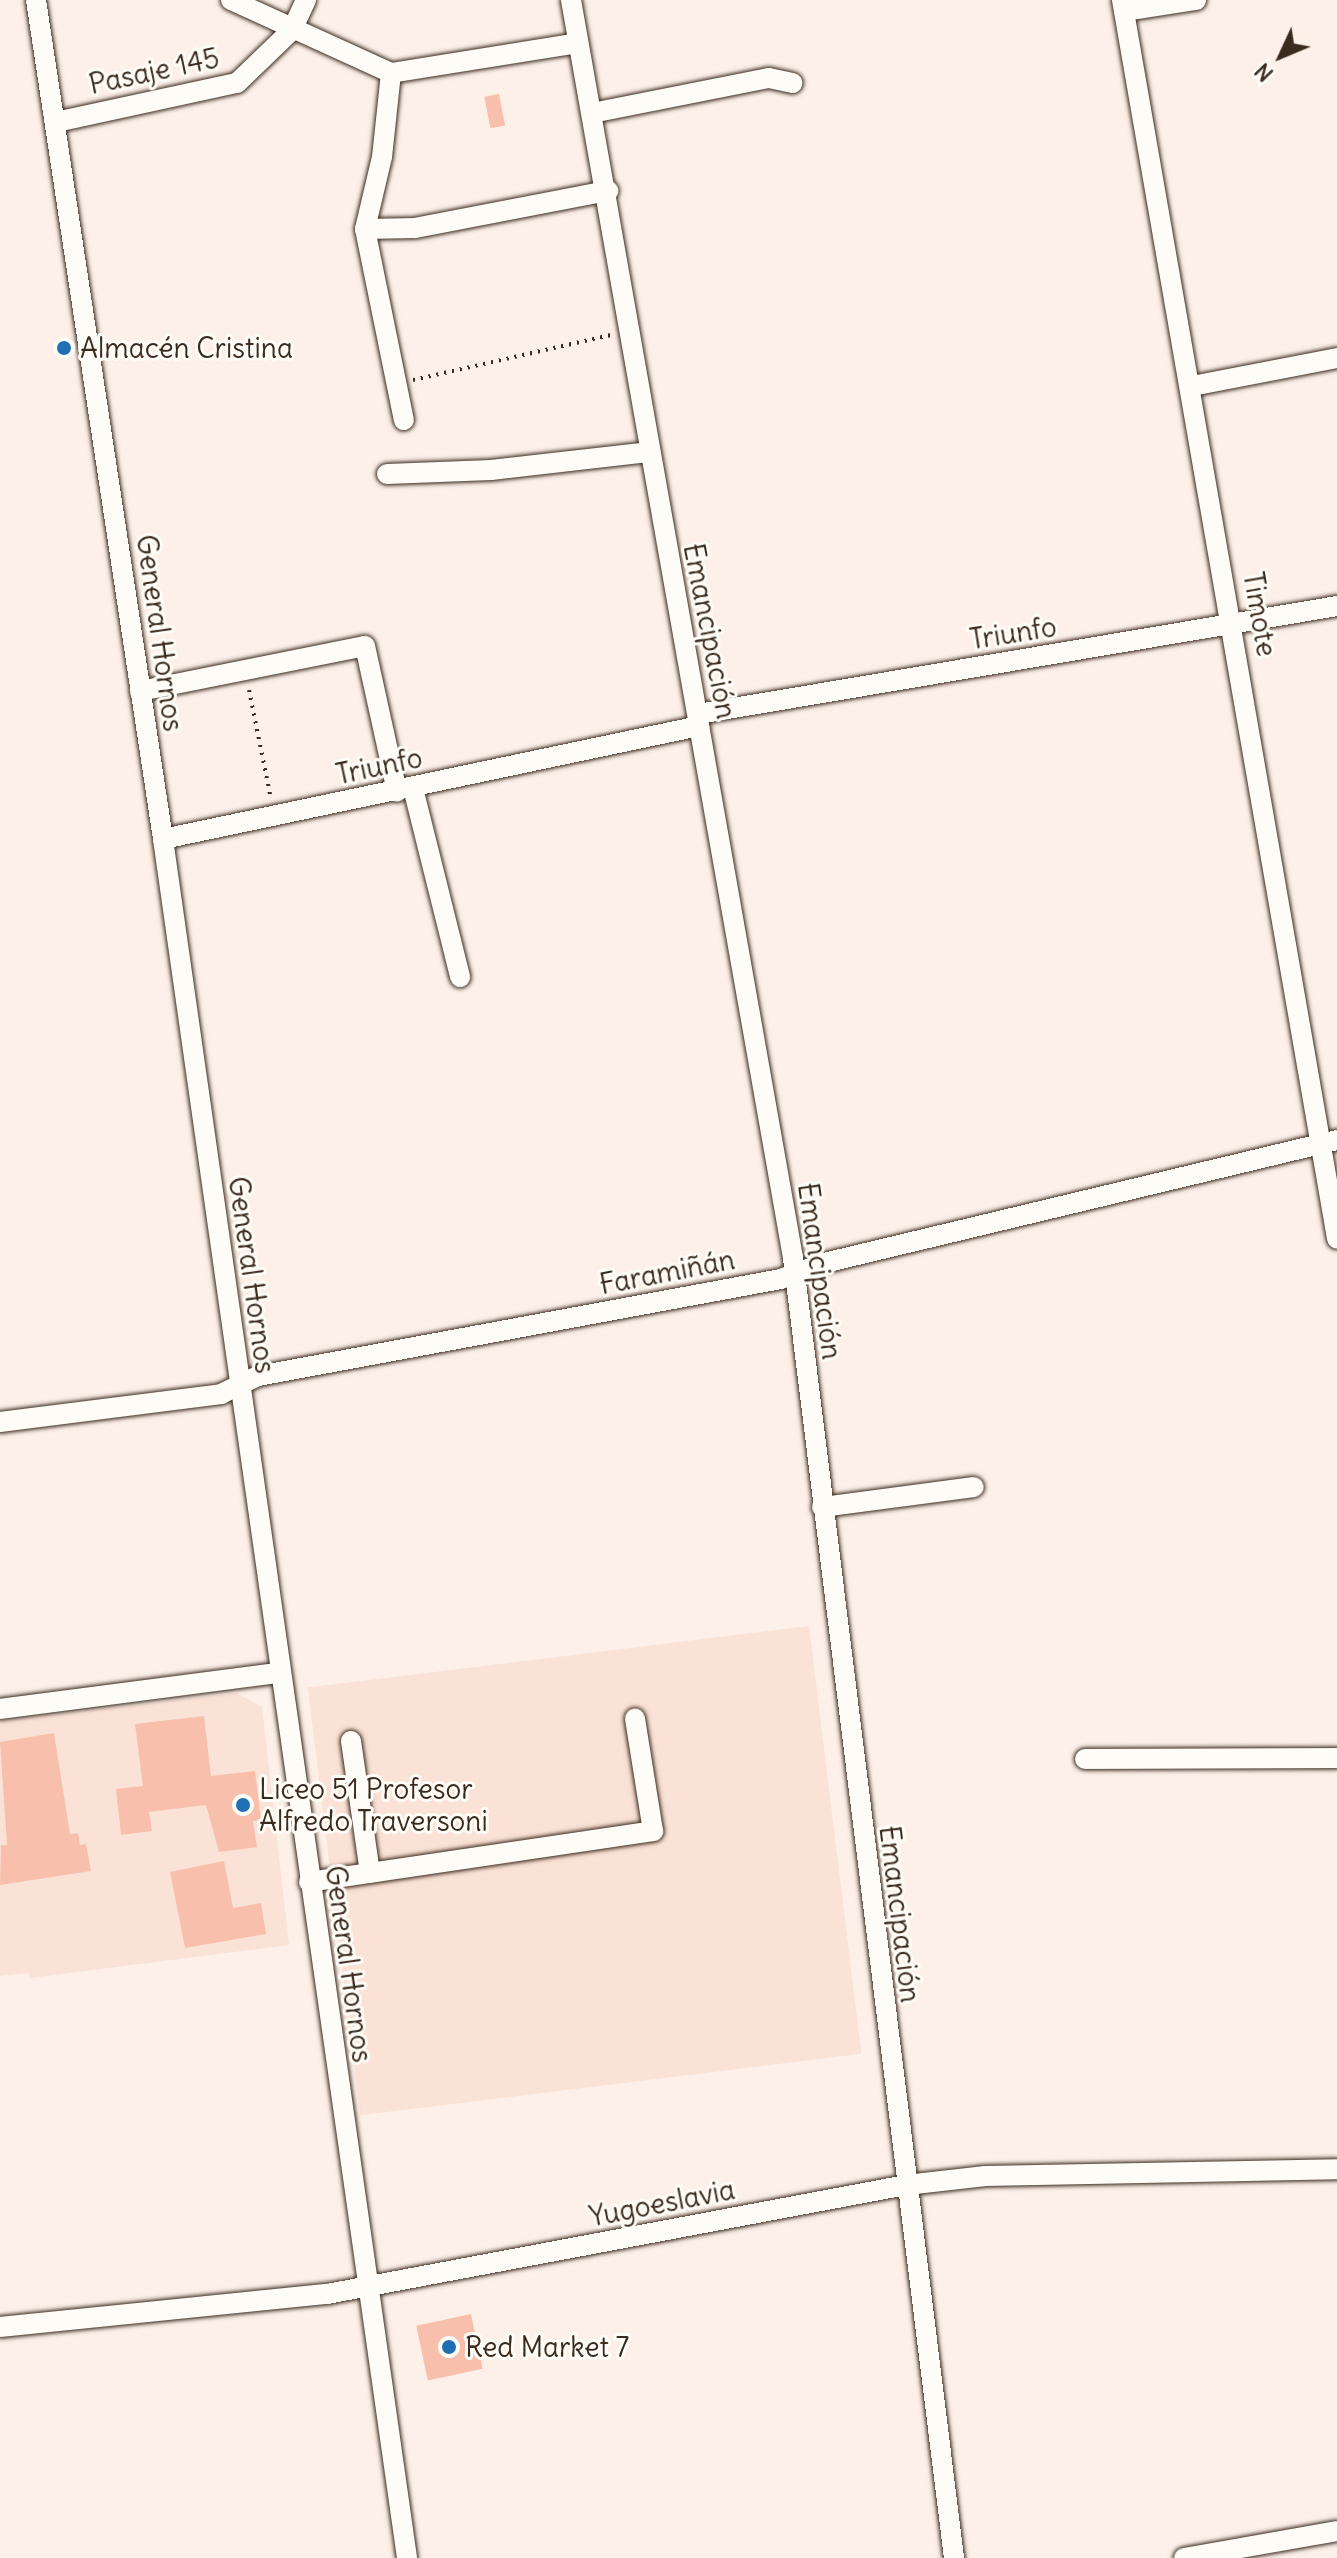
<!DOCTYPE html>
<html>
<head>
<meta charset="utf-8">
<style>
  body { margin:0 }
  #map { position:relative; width:1337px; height:2558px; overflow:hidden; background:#fcf0e8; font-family:Delius,sans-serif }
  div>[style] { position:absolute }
  .built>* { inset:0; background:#fbe2d6; transform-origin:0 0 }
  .building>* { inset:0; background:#f8c0ac; transform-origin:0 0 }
  .path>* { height:4px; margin-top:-2px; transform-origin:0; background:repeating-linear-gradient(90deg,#3b2a1e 0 2px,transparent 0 8px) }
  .roads { filter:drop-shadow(0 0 2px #3b2a1e) drop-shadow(0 0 2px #3b2a1e) }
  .minor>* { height:20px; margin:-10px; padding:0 10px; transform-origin:10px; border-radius:10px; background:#fdfcf7 }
  .dots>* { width:22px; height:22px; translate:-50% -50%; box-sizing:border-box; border:4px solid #fdfcf7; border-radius:50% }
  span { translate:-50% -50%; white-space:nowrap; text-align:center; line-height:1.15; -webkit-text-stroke:6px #fdfcf7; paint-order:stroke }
  .street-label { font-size:28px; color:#3b2a1e }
  .poi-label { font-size:28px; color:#3b2a1e }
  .left { translate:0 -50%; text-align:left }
  .north { position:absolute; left:1241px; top:16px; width:80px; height:80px; -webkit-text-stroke:6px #fdfcf7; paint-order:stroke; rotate:226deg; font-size:22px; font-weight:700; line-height:32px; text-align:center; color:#3b2a1e }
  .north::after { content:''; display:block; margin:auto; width:28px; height:36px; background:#3b2a1e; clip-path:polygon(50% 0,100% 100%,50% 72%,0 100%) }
</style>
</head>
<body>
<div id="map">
  <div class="built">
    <i style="left:809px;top:1626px;width:431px;height:505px;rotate:83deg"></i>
    <i style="clip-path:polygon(236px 1693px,262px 1707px,289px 1945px,30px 1978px,28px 1973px,0 1976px,0 1721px)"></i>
  </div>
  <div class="building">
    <i style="left:499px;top:94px;width:32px;height:15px;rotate:79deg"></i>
    <i style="clip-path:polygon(204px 1716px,211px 1776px,255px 1771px,261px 1820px,253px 1821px,257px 1847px,219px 1852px,206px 1805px,149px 1812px,152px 1831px,121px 1835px,116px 1789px,143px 1786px,135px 1724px)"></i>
    <i style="clip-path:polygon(54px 1733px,70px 1834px,78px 1833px,80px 1845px,86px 1844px,91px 1871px,0 1885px,1px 1845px,7px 1845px,0 1742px)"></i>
    <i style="clip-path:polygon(224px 1861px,233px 1908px,261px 1903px,266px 1934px,185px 1948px,170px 1872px)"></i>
    <i style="left:471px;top:2314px;width:56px;height:56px;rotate:78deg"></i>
  </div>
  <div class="path">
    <i style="left:413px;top:380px;width:203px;rotate:-12.8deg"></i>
    <i style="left:249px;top:690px;width:111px;rotate:78.6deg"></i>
  </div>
  <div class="roads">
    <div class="minor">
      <i style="left:36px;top:0;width:849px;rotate:81.39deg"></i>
      <i style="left:163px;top:839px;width:1736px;rotate:81.92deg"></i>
      <i style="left:231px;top:0;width:176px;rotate:24.5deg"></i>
      <i style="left:391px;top:73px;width:189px;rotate:-9.1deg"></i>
      <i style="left:571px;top:0;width:1277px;rotate:79.99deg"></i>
      <i style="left:793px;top:1258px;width:1310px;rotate:82.94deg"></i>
      <i style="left:1122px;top:0;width:1257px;rotate:80.15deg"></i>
      <i style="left:1124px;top:11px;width:73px;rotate:-8.7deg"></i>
      <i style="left:391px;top:73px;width:84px;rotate:96.1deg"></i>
      <i style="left:382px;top:157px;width:74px;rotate:103.3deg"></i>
      <i style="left:365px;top:229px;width:195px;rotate:78.5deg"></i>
      <i style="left:592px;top:113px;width:180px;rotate:-11.2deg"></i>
      <i style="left:769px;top:78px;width:24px;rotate:12deg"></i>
      <i style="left:56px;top:122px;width:185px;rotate:-12.2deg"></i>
      <i style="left:237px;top:83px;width:76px;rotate:-43.9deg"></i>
      <i style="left:292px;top:30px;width:33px;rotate:-65deg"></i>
      <i style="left:365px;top:229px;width:50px;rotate:-1.1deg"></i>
      <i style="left:415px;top:228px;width:197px;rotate:-10.9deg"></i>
      <i style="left:1192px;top:386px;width:148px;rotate:-10.9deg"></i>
      <i style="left:387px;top:474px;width:104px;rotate:-2.2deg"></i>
      <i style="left:491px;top:470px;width:158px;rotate:-6.5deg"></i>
      <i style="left:140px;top:691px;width:229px;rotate:-11.3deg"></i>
      <i style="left:365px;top:646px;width:149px;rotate:77.6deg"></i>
      <i style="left:698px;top:714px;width:648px;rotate:-9.59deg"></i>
      <i style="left:413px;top:788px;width:195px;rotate:76deg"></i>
      <i style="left:163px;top:839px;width:548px;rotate:-11.9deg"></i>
      <i style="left:0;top:1422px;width:223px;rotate:-7.2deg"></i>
      <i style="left:221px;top:1394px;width:41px;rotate:-25.9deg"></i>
      <i style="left:258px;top:1376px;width:532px;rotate:-10.51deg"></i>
      <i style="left:781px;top:1279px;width:46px;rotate:-20.4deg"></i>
      <i style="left:824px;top:1263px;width:528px;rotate:-13.48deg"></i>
      <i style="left:822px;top:1507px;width:153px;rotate:-7.5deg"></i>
      <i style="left:0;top:1709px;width:281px;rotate:-7.4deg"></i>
      <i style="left:351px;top:1741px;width:133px;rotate:81.8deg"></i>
      <i style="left:1085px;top:1759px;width:252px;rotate:-0.2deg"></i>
      <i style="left:309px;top:1882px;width:348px;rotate:-8.4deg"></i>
      <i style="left:653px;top:1831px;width:114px;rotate:-99.1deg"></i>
      <i style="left:0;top:2327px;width:329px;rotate:-5.8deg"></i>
      <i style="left:327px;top:2294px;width:589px;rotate:-10.66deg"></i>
      <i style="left:906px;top:2185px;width:80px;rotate:-6.5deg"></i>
      <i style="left:985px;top:2176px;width:352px;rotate:-1.1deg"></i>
      <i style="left:1184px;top:2558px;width:155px;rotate:-10deg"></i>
    </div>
  </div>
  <div class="dots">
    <i style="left:64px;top:348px;background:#1f6fb2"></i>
    <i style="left:243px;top:1805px;background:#1f6fb2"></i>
    <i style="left:449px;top:2347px;background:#1f6fb2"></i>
  </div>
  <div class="street-label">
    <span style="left:154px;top:71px;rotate:-12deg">Pasaje 145</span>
    <span style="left:1260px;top:614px;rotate:80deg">Timote</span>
    <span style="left:710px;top:631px;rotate:79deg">Emancipación</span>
    <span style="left:160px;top:633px;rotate:82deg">General Hornos</span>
    <span style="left:1013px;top:633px;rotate:-9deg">Triunfo</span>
    <span style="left:379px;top:766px;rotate:-12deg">Triunfo</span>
    <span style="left:820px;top:1271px;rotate:82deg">Emancipación</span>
    <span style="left:667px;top:1272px;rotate:-11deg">Faramiñán</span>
    <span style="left:252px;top:1275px;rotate:82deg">General Hornos</span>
    <span style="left:900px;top:1914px;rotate:83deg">Emancipación</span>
    <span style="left:349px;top:1964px;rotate:82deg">General Hornos</span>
    <span style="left:662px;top:2203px;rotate:-11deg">Yugoeslavia</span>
  </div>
  <div class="poi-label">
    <span class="left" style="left:80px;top:348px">Almacén Cristina</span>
    <span class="left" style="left:259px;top:1805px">Liceo 51 Profesor<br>Alfredo Traversoni</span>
    <span class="left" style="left:465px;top:2347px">Red Market 7</span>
  </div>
  <div class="north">N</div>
</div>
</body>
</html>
